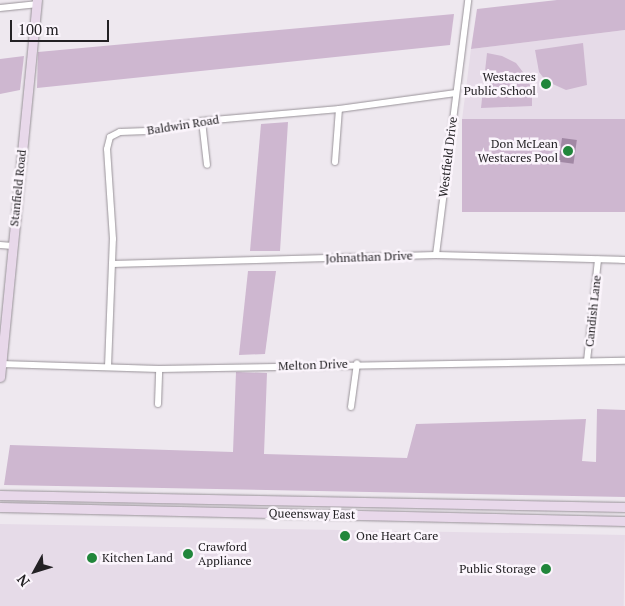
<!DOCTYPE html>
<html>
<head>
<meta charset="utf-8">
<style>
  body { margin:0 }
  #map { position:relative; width:625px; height:606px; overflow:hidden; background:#eee8ef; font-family:"PT Serif",serif }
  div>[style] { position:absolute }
  .built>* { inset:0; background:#e6dbe8; transform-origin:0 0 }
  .green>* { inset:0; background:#ceb7d0; transform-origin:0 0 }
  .water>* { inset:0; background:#a188a4; transform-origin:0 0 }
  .roads { filter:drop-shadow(0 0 1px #989298) drop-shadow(0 0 1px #989298) }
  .street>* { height:6px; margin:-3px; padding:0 3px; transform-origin:3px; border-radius:3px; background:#fff }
  .secondary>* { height:9px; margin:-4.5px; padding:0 4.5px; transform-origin:4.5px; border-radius:4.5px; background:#e8d8ea }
  .dots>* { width:14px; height:14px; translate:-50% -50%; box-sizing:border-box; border:2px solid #fbf5fc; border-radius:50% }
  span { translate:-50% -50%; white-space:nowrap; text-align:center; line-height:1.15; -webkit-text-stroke:5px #fbf5fc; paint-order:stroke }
  .poi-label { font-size:12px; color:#232124 }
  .right { translate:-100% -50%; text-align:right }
  .left { translate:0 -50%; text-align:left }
  .street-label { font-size:12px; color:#232124 }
  .north { position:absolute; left:10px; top:546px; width:50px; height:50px; -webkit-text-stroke:4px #fbf5fc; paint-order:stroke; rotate:231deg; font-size:14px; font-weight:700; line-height:20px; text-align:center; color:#232124 }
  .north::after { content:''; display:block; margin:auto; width:18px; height:22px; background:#232124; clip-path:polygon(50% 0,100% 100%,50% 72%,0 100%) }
  .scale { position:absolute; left:10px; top:20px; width:99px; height:22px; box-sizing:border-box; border:2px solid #232124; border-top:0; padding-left:6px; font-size:15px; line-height:18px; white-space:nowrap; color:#232124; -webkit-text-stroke:4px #fbf5fc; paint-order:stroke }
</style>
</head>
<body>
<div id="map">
  <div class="built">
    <i style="clip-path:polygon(625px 30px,625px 119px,462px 120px,471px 49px)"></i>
    <i style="left:0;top:524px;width:625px;height:82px;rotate:1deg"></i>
  </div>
  <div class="green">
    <i style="clip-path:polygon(557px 0,625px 0,625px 30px,471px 49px,477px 9px)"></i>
    <i style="clip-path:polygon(454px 14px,450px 45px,37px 88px,38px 52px)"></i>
    <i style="clip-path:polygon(583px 43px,587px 85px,566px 90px,546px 81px,539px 72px,535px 50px)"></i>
    <i style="clip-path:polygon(487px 53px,502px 56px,516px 63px,526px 76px,532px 90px,532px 106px,481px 108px)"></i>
    <i style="clip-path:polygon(24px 56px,20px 90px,0 94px,0 59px)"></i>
    <i style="left:625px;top:119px;width:93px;height:163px;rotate:90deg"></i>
    <i style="clip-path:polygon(288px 122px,280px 251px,250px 251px,261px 124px)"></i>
    <i style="clip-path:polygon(248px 271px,276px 271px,265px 354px,239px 355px)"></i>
    <i style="clip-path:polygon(236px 372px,267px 373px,264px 454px,407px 458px,416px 424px,586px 419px,582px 461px,596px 462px,597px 409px,625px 410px,625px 497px,4px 485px,10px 445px,233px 452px)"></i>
  </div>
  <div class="water">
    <i style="left:562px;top:138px;width:15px;height:24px;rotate:8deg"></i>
  </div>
  <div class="roads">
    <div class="street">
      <i style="left:0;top:8px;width:36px;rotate:-6deg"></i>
      <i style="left:202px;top:121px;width:44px;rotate:83.5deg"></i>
      <i style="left:335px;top:162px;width:53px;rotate:-85.7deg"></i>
      <i style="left:0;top:245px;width:13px;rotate:4deg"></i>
      <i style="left:436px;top:255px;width:257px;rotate:-82.8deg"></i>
      <i style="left:112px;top:264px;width:324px;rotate:-1.6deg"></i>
      <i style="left:436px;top:255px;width:189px;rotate:1.5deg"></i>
      <i style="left:587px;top:361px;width:102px;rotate:-83.8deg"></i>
      <i style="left:1px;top:364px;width:158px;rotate:1.8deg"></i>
      <i style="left:159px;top:369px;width:466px;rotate:-1deg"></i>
      <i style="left:108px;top:367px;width:128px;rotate:-87.8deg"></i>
      <i style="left:113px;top:239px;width:90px;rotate:-93.8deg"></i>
      <i style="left:107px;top:149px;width:12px;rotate:-76deg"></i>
      <i style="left:110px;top:137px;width:11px;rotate:-27deg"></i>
      <i style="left:120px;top:132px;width:34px;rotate:-2deg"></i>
      <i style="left:154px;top:131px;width:49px;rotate:-11.8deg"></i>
      <i style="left:202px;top:121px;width:138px;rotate:-5deg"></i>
      <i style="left:339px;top:109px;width:118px;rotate:-7.8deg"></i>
      <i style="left:158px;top:404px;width:35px;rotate:-88deg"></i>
      <i style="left:351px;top:407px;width:44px;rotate:-82.2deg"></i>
    </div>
    <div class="secondary">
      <i style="left:0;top:377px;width:379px;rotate:-84.4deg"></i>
      <i style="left:0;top:495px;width:625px;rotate:1.1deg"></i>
      <i style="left:0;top:507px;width:625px;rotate:1.28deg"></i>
    </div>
  </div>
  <div class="dots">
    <i style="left:546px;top:84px;background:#21863b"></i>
    <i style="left:568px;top:151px;background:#21863b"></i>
    <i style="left:345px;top:536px;background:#21863b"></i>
    <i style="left:188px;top:554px;background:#21863b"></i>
    <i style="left:92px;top:558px;background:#21863b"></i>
    <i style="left:546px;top:569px;background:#21863b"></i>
  </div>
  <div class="poi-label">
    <span class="right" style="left:536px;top:84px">Westacres<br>Public School</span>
    <span class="right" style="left:558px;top:151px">Don McLean<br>Westacres Pool</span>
    <span class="left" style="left:356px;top:536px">One Heart Care</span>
    <span class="left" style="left:198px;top:554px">Crawford<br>Appliance</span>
    <span class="left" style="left:102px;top:558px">Kitchen Land</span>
    <span class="right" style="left:536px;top:569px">Public Storage</span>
  </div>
  <div class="street-label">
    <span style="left:183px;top:125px;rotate:-9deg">Baldwin Road</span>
    <span style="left:448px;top:157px;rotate:-83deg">Westfield Drive</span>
    <span style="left:18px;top:188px;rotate:-84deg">Stanfield Road</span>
    <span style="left:369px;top:257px;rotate:-2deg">Johnathan Drive</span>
    <span style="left:593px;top:311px;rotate:-84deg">Candish Lane</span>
    <span style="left:313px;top:365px;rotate:-2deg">Melton Drive</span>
    <span style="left:312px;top:514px;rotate:1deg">Queensway East</span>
  </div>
  <div class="north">N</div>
  <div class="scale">100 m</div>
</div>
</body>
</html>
